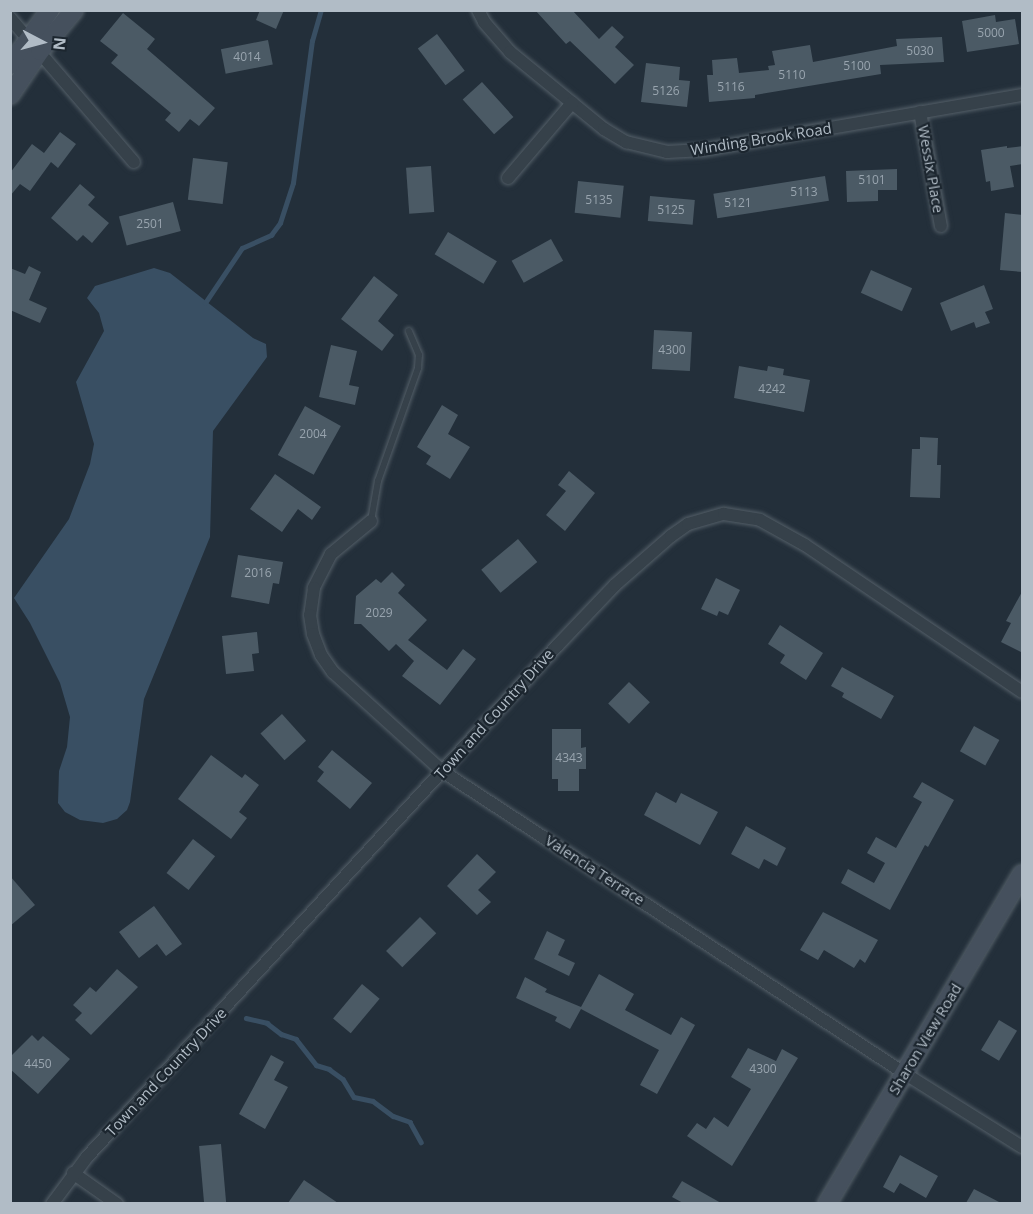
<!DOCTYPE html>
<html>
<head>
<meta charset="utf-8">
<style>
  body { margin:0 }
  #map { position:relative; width:1033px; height:1214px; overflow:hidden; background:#232f3a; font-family:"Open Sans",sans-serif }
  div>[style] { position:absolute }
  .water>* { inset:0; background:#394f63 }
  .stream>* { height:4.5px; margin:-2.25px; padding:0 2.25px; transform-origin:2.25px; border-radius:2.25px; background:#394f63 }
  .building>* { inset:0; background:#4b5a65; transform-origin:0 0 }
  .roads { filter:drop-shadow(0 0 2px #545f68) drop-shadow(0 0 2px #545f68) }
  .lane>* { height:6px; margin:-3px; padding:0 3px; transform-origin:3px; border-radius:3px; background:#36414a }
  .street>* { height:12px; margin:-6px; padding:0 6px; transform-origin:6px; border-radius:6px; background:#36414a }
  .secondary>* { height:18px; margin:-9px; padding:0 9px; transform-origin:9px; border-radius:9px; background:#45505d }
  span { translate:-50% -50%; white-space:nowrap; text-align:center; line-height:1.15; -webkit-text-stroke:4.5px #1c262f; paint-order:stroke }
  .number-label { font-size:12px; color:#98a4ae }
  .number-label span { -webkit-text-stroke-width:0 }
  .street-label { font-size:15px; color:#b1bcc6 }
  .frame { position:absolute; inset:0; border:12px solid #b1bcc6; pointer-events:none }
  .north { position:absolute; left:12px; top:12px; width:60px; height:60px; -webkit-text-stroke:4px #1c262f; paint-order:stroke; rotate:96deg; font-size:16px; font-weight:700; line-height:24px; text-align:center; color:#b1bcc6 }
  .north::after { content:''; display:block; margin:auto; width:21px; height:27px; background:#b1bcc6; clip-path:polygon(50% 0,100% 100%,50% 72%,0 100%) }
</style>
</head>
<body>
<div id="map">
  <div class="water">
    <i style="clip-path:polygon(154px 268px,170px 273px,253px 338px,266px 344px,267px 357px,213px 431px,210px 537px,144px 699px,130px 802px,127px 810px,117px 819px,103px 823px,80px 820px,65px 812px,58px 803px,59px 771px,67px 747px,70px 717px,60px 683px,30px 623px,14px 598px,69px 519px,90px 464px,94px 444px,76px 382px,104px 331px,99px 313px,87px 298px,95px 286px)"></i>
  </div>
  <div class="stream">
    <i style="left:205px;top:303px;width:66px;rotate:-56.1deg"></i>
    <i style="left:242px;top:248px;width:32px;rotate:-24deg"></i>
    <i style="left:271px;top:235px;width:15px;rotate:-53deg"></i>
    <i style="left:280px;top:223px;width:42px;rotate:-72deg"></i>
    <i style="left:293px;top:183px;width:143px;rotate:-82.4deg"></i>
    <i style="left:312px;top:41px;width:32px;rotate:-74deg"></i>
    <i style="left:246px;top:1018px;width:22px;rotate:13deg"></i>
    <i style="left:267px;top:1023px;width:18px;rotate:38deg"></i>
    <i style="left:281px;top:1034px;width:16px;rotate:18deg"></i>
    <i style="left:296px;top:1039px;width:33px;rotate:52deg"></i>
    <i style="left:316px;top:1065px;width:14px;rotate:17deg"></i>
    <i style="left:329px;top:1069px;width:17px;rotate:36deg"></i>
    <i style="left:343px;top:1079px;width:21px;rotate:59deg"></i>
    <i style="left:354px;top:1097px;width:19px;rotate:12deg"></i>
    <i style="left:373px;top:1101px;width:25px;rotate:37deg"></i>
    <i style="left:393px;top:1116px;width:18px;rotate:19deg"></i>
    <i style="left:410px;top:1122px;width:23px;rotate:61deg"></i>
  </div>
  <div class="building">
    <i style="clip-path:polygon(260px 10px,284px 10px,276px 29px,256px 20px)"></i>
    <i style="clip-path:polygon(535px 10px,572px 10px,599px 39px,612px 26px,624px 37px,615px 47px,634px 65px,615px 84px,570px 41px,566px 44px)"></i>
    <i style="clip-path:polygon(123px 13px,155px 39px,147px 49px,215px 108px,199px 126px,190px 119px,179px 132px,165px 120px,171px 113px,111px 63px,118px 55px,100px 41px)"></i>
    <i style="clip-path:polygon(995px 15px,996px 22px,1015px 19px,1019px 44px,967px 52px,962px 21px)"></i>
    <i style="left:437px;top:34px;width:46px;height:24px;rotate:53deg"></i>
    <i style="clip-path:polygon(942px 37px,944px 62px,880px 65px,881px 74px,755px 95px,755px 98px,709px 102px,707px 75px,713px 75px,712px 60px,737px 58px,739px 73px,769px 70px,768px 66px,775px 65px,772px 51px,810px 45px,813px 62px,897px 46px,896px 39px)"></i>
    <i style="left:268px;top:40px;width:25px;height:48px;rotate:79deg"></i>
    <i style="clip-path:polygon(646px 63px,680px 67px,679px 80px,690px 81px,687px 107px,641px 102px)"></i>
    <i style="left:482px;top:82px;width:47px;height:26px;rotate:48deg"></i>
    <i style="clip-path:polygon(60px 132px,76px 144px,58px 168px,51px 162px,30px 191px,20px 184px,10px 196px,10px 173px,32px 144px,44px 153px)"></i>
    <i style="clip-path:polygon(1007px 146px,1007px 148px,1023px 146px,1023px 164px,1010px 166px,1014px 187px,991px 191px,990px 181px,986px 182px,981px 150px)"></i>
    <i style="left:193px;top:158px;width:35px;height:42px;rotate:7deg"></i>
    <i style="left:431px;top:166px;width:46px;height:25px;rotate:86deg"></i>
    <i style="clip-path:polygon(897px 169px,897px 190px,878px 190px,878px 201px,847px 202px,846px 171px)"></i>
    <i style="left:825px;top:176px;width:25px;height:113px;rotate:81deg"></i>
    <i style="left:578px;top:181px;width:46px;height:32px;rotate:6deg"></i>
    <i style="clip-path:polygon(80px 184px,95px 197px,88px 205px,109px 223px,92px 243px,83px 235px,77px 241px,51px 218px)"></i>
    <i style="left:650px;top:196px;width:45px;height:25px;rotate:5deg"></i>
    <i style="left:173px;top:202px;width:30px;height:56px;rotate:75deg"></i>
    <i style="clip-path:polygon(1005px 213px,1023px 215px,1023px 272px,1000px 270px)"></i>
    <i style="left:448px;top:232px;width:57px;height:26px;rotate:31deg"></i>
    <i style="left:551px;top:239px;width:25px;height:45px;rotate:61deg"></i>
    <i style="clip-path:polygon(29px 266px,41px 272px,29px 300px,47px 308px,40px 323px,10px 310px,10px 268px,25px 274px)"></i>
    <i style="left:871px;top:270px;width:45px;height:25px;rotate:24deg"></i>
    <i style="clip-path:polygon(374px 276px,398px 295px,378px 321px,394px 335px,382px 351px,341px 319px)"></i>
    <i style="clip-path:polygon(984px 285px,993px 309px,985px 312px,990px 323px,976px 328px,974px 322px,951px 331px,940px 303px)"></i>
    <i style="left:654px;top:330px;width:38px;height:39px;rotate:3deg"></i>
    <i style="clip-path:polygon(331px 345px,357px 351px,349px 385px,359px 387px,355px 405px,319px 397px)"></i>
    <i style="clip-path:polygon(739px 366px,767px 371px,768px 366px,784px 369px,783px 375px,810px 380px,804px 412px,734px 398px)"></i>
    <i style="clip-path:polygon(442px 405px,458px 415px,448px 434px,470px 447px,450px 479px,426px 464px,431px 456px,417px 447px)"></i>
    <i style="left:305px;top:406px;width:41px;height:56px;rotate:29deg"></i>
    <i style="clip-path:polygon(920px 437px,938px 438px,937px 465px,941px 465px,940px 498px,910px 497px,912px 449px,920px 449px)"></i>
    <i style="clip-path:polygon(569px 471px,595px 493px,565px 531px,546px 515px,566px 491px,558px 485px)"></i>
    <i style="clip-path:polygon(275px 474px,321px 507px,312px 520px,298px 509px,282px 532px,250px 509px)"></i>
    <i style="left:518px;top:539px;width:30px;height:48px;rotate:50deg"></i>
    <i style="clip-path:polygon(238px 555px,283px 562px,279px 584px,273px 583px,269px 604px,231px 597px)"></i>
    <i style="clip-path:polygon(392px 572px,405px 585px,398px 593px,427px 620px,408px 640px,447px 670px,463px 649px,476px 659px,440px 705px,402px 676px,414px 661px,396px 644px,389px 651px,361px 624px,354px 624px,356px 596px,376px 579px,381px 583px)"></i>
    <i style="clip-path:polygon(716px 578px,740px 590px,728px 615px,719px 611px,717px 616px,701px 609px)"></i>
    <i style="clip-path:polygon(1023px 590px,1023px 653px,1001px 642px,1011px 623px,1006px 621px)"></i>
    <i style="clip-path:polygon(780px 625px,823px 653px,806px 680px,780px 663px,785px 655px,768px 644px)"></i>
    <i style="clip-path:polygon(257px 632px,259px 653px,252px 654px,254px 671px,226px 674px,222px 636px)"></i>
    <i style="clip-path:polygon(842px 667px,894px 696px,881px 719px,842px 697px,844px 693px,831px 686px)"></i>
    <i style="left:629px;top:682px;width:29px;height:30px;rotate:44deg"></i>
    <i style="left:282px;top:714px;width:36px;height:29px;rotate:48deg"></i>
    <i style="left:974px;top:726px;width:29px;height:29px;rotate:29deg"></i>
    <i style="clip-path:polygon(552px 729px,581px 729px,581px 748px,586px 747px,586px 769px,579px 769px,579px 791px,558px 791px,558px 779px,552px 779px)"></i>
    <i style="clip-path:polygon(332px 750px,372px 783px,350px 809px,317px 781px,324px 772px,318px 767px)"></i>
    <i style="clip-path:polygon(211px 755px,242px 778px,245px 774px,259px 785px,239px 812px,247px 818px,231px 839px,178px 799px)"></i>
    <i style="clip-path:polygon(922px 782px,954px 800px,928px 847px,925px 845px,890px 910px,841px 883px,848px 869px,874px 883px,885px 863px,867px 853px,876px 837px,896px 848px,922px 802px,913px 797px)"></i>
    <i style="clip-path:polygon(656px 792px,676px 803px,681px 793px,718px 812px,700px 845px,644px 815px)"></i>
    <i style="clip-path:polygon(746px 826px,786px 848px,777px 866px,764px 859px,759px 869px,731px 854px)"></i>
    <i style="left:193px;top:839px;width:28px;height:43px;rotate:38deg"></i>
    <i style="clip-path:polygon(477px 854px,496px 872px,478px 890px,491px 902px,477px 915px,447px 886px)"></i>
    <i style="clip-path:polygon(10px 876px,35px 905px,10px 926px)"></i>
    <i style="clip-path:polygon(154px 906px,182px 944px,166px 956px,157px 944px,139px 958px,119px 932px)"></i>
    <i style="clip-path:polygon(823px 912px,878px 940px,865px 963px,860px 959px,854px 968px,824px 950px,818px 960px,800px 950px)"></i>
    <i style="left:420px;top:917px;width:23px;height:48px;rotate:45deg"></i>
    <i style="clip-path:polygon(547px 931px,565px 940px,558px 955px,575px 963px,569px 976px,534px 959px)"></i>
    <i style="clip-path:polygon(117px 969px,138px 987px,91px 1035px,75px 1020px,82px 1013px,73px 1005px,90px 987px,96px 992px)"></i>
    <i style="clip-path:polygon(599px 974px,634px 994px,625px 1010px,671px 1035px,681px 1017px,695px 1025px,657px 1094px,640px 1085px,659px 1050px,581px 1009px,570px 1029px,555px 1021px,557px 1017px,516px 998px,525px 977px,547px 989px,545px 992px,581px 1007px)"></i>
    <i style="left:362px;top:984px;width:23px;height:45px;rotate:40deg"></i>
    <i style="left:999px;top:1020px;width:21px;height:35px;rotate:31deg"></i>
    <i style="clip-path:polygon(32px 1035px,38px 1041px,43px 1036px,70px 1059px,38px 1094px,10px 1069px,10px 1057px)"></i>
    <i style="clip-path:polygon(748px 1048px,776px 1061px,782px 1049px,798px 1058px,732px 1166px,687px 1136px,697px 1123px,706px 1129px,714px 1117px,728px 1127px,751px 1089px,731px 1077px)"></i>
    <i style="clip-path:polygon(271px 1055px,284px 1062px,274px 1080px,288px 1087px,265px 1129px,239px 1114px)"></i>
    <i style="left:221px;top:1144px;width:59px;height:22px;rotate:85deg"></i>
    <i style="clip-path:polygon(900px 1155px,938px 1176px,926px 1198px,900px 1183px,894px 1193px,883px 1187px)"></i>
    <i style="clip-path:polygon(304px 1180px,338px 1203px,288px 1203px)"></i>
    <i style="clip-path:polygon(682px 1181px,721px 1203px,683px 1203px,672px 1197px)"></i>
    <i style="clip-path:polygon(974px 1189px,1001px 1203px,966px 1203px)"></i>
  </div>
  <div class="roads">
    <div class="lane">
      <i style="left:371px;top:521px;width:41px;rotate:-80.1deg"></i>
      <i style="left:378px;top:481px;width:120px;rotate:-70.5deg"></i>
      <i style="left:418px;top:368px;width:13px;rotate:-86deg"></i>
      <i style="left:419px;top:355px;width:26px;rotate:-113deg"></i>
    </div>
    <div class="street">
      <i style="left:478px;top:10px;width:13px;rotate:63deg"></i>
      <i style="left:484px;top:22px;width:40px;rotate:49deg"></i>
      <i style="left:510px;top:52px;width:122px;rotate:39.3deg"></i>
      <i style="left:604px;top:129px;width:26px;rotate:31deg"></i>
      <i style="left:626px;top:142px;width:42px;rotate:13.7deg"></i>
      <i style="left:667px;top:152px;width:36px;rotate:-3deg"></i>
      <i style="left:703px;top:150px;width:324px;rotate:-9.8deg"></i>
      <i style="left:10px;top:18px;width:190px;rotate:49.3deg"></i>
      <i style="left:920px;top:112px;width:116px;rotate:79.6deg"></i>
      <i style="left:508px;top:178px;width:99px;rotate:-49.5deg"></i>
      <i style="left:371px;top:521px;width:52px;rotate:140.5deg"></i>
      <i style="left:331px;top:554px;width:38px;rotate:117deg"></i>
      <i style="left:314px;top:588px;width:27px;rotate:98deg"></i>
      <i style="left:310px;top:615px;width:19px;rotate:81deg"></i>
      <i style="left:313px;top:634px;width:22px;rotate:69deg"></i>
      <i style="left:321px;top:655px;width:21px;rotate:55deg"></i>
      <i style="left:333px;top:672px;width:147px;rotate:42.2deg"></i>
      <i style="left:442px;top:771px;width:552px;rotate:33.17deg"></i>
      <i style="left:904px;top:1073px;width:139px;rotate:32.1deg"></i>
      <i style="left:73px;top:1173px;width:54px;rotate:35.2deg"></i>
      <i style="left:52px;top:1204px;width:59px;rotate:-53.3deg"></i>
      <i style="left:87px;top:1157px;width:694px;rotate:-47.39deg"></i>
      <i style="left:557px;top:646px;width:84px;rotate:-46.4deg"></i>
      <i style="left:615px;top:585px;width:74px;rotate:-41.2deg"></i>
      <i style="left:671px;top:536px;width:21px;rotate:-35deg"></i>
      <i style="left:688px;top:524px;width:37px;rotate:-16deg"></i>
      <i style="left:724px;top:514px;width:36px;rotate:9deg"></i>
      <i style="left:760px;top:520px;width:51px;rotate:29.1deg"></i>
      <i style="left:805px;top:545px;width:262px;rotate:34.1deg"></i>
    </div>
    <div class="secondary">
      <i style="left:10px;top:65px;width:68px;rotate:-54deg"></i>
      <i style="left:10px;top:95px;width:53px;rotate:-55.7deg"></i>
      <i style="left:40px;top:51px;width:53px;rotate:-50.3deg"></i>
      <i style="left:827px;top:1204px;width:383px;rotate:-59.4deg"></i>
    </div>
  </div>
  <div class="number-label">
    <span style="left:991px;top:33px">5000</span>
    <span style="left:920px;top:51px">5030</span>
    <span style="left:247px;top:57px">4014</span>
    <span style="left:857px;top:66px">5100</span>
    <span style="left:792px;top:75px">5110</span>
    <span style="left:731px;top:87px">5116</span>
    <span style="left:666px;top:91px">5126</span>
    <span style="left:872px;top:180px">5101</span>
    <span style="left:804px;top:192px">5113</span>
    <span style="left:599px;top:200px">5135</span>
    <span style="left:738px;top:203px">5121</span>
    <span style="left:671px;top:210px">5125</span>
    <span style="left:150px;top:224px">2501</span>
    <span style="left:672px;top:350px">4300</span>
    <span style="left:772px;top:389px">4242</span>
    <span style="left:313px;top:434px">2004</span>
    <span style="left:258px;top:573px">2016</span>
    <span style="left:379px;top:613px">2029</span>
    <span style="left:569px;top:758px">4343</span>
    <span style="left:38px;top:1064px">4450</span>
    <span style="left:763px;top:1069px">4300</span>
  </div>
  <div class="street-label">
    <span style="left:761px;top:139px;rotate:-9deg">Winding Brook Road</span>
    <span style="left:931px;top:169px;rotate:80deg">Wessix Place</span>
    <span style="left:494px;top:714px;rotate:-48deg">Town and Country Drive</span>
    <span style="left:595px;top:870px;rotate:33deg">Valencia Terrace</span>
    <span style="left:925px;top:1039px;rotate:-59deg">Sharon View Road</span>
    <span style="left:166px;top:1072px;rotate:-47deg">Town and Country Drive</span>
  </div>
  <div class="frame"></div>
  <div class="north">N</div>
</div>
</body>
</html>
